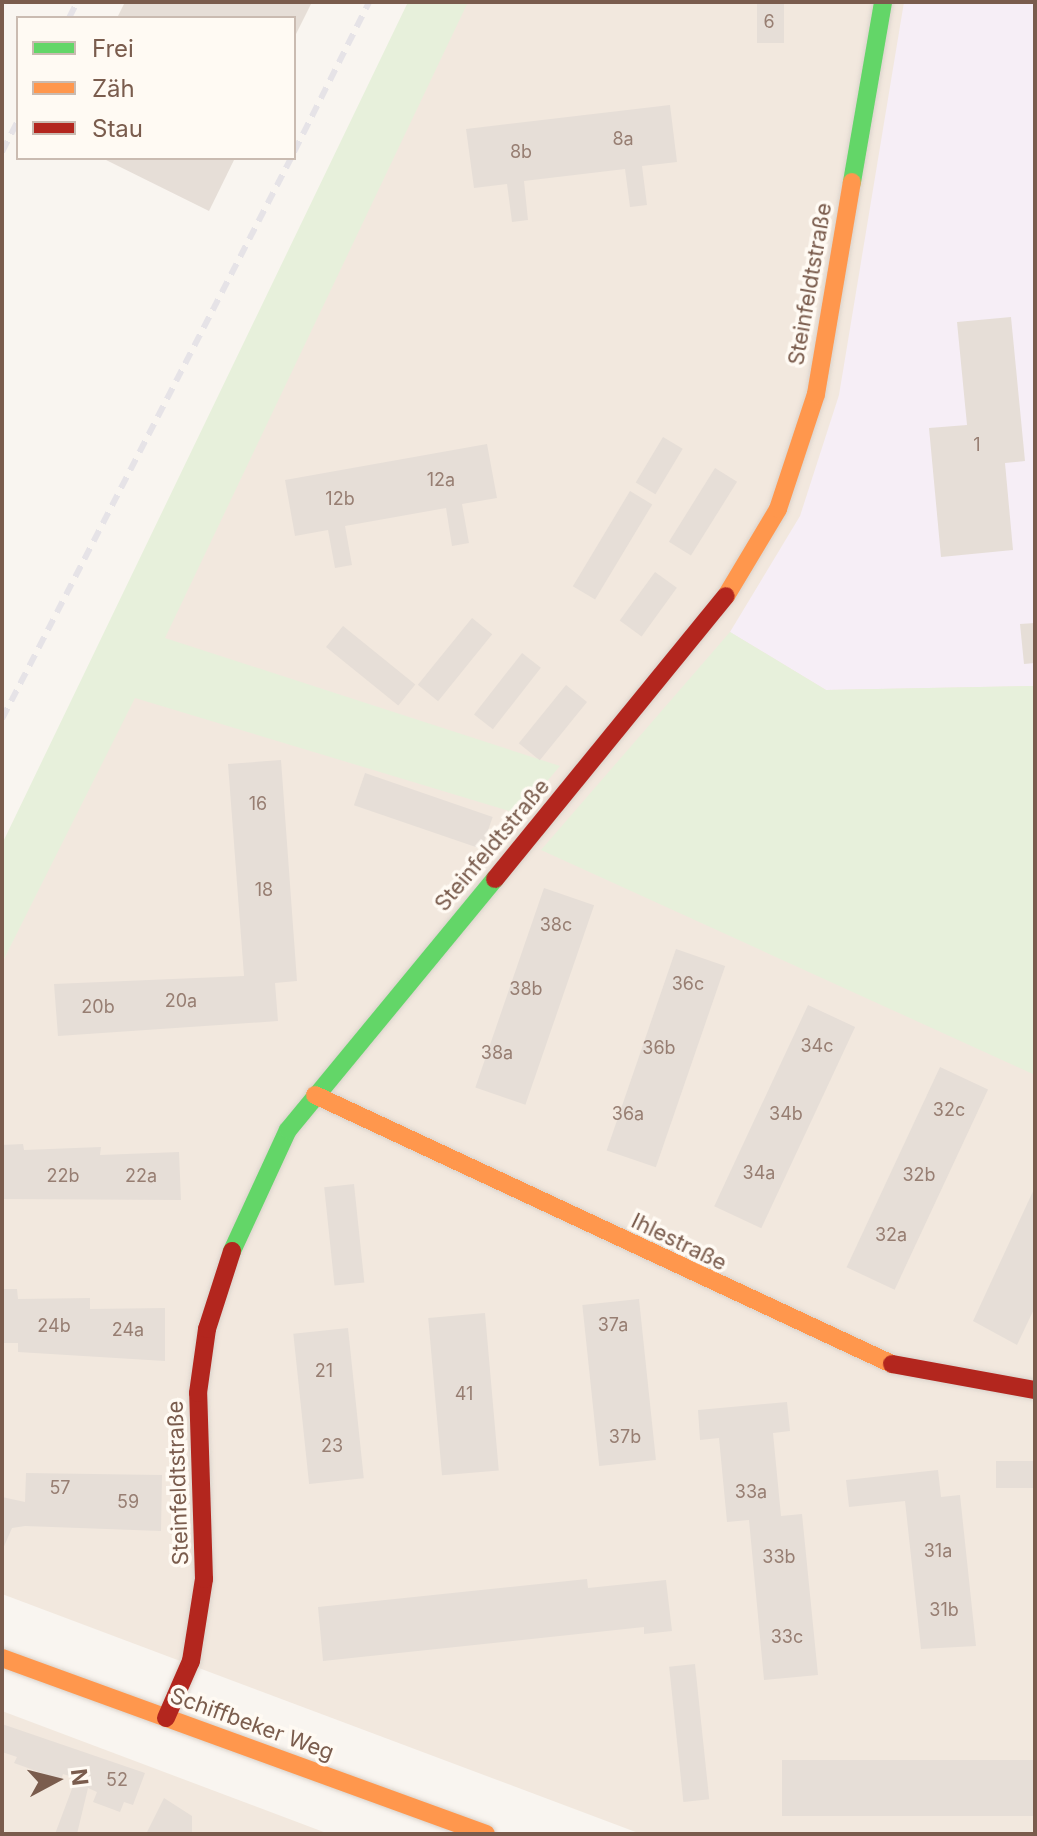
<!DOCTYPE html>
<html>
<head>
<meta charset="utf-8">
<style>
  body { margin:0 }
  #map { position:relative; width:1037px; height:1836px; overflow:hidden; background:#f9f5f0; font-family:Inter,sans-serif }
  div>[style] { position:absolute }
  .residential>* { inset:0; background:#f2e8de }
  .education>* { inset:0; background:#f6eef6 }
  .green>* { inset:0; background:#e7f0db }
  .building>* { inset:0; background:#e6ded7; transform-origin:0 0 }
  .roads { filter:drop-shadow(0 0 2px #d9d2cb) drop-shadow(0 0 2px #d9d2cb) }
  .fast>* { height:18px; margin:-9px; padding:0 9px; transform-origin:9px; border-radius:9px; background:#63d668 }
  .slow>* { height:18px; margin:-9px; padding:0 9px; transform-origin:9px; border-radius:9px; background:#ff974d }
  .jam>* { height:18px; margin:-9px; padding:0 9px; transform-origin:9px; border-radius:9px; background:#b3261e }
  .rail>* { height:6px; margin-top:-3px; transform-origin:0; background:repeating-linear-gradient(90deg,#e6e3e7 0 12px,transparent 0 20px) }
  span { translate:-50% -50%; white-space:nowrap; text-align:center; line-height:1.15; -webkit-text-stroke:7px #fffaf3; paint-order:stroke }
  .number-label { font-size:18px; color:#977e72 }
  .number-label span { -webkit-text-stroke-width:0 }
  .street-label { font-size:22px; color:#7a5c4d }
  .frame { position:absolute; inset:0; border:4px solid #7a5c4d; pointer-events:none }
  .legend { position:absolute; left:16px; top:16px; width:280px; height:144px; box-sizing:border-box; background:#fffaf3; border:2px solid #cabbb1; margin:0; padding:10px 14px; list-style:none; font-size:24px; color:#7a5c4d }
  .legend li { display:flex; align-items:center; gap:16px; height:40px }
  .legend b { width:40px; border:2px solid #cabbb1 }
  .north { position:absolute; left:16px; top:1740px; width:80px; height:80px; -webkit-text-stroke:6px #fffaf3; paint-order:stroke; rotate:83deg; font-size:22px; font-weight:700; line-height:32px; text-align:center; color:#7a5c4d }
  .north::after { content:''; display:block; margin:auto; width:28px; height:36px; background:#7a5c4d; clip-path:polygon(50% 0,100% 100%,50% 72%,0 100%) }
</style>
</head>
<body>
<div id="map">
  <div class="residential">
    <i style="clip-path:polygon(463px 2px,1035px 2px,1035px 1834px,641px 1834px,2px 1594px,2px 963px)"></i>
    <i style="clip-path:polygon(2px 1711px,329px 1834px,2px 1834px)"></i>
  </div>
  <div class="education">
    <i style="clip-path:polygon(904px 2px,1035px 2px,1035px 686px,826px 690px,730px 632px,800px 516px,839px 395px)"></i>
  </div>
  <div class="green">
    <i style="clip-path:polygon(408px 2px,468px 2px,165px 638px,560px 766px,519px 814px,135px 698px,2px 963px,2px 844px)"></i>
    <i style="clip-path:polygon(730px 632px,826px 690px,1035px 686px,1035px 1075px,541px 850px)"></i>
  </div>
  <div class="building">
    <i style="clip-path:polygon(125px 2px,312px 2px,294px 38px,294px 18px,117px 18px)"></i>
    <i style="left:757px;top:2px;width:27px;height:41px"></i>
    <i style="clip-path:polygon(670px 105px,677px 162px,642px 166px,647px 205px,630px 207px,625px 169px,524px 181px,528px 220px,512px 222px,507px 184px,474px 188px,466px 129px)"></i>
    <i style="clip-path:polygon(102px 158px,235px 158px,209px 211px)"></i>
    <i style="clip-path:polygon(1011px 317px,1025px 461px,1005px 463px,1013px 550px,941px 557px,929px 428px,967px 425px,957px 322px)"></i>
    <i style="left:663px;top:437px;width:23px;height:53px;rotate:31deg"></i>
    <i style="clip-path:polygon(487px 444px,497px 498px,462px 504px,469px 543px,452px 546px,446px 508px,345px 526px,352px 565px,335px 568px,328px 530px,295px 536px,285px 480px)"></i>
    <i style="left:715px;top:468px;width:26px;height:87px;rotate:32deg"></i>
    <i style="left:630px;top:491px;width:26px;height:111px;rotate:31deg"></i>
    <i style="left:655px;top:572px;width:27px;height:60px;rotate:36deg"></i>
    <i style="left:472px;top:618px;width:26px;height:86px;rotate:39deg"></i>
    <i style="clip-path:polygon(1035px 623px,1035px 663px,1024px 664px,1020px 624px)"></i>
    <i style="left:343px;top:626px;width:93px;height:27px;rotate:39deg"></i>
    <i style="left:522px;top:653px;width:24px;height:78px;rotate:38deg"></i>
    <i style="left:566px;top:685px;width:27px;height:75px;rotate:39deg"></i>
    <i style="clip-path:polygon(281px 760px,297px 981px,275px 983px,278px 1021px,58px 1036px,54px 984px,244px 976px,228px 764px)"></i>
    <i style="left:365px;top:773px;width:135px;height:34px;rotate:19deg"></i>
    <i style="left:544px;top:888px;width:53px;height:211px;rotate:19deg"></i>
    <i style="left:676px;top:949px;width:52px;height:213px;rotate:19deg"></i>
    <i style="left:808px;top:1005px;width:52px;height:222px;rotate:25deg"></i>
    <i style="left:940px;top:1067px;width:53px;height:221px;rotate:25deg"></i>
    <i style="clip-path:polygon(23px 1144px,24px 1150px,101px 1147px,100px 1155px,179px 1152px,181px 1200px,2px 1199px,2px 1145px)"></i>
    <i style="left:354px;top:1184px;width:99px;height:30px;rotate:84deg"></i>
    <i style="clip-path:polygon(1035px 1187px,1035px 1307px,1017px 1345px,973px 1321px)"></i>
    <i style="clip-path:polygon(2px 1289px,17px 1289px,18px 1299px,90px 1298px,90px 1309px,165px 1308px,165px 1361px,18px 1352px,18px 1343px,2px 1343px)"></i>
    <i style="left:639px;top:1299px;width:162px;height:57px;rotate:84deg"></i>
    <i style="left:485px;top:1313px;width:158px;height:57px;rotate:85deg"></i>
    <i style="left:348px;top:1328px;width:151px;height:55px;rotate:84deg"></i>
    <i style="clip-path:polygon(787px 1402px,790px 1431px,773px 1433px,781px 1516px,802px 1514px,818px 1675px,764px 1680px,749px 1520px,727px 1522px,719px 1438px,700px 1440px,698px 1410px)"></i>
    <i style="left:1035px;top:1461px;width:27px;height:39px;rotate:90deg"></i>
    <i style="clip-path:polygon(938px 1470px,941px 1497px,960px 1495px,976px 1646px,921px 1649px,905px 1501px,849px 1507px,846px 1480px)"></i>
    <i style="clip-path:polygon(26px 1473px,162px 1475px,161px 1531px,25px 1526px,12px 1528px,2px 1551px,2px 1497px,25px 1502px)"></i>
    <i style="clip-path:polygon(587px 1579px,588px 1588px,666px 1580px,672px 1631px,644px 1634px,644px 1627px,323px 1661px,318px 1607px)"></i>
    <i style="left:695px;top:1664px;width:136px;height:26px;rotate:84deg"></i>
    <i style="clip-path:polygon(2px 1724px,145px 1773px,133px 1805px,124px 1802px,120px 1812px,93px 1802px,97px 1792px,88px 1788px,77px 1834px,55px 1834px,76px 1778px,63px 1774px,61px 1780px,14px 1763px,17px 1757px,2px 1752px)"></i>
    <i style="left:1035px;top:1760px;width:56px;height:253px;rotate:90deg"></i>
    <i style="clip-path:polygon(164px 1798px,192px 1816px,192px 1834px,146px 1834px)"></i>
  </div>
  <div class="roads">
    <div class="fast">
      <i style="left:852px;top:182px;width:183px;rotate:-80.2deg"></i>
      <i style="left:232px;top:1251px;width:133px;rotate:-65.2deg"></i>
      <i style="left:288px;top:1130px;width:325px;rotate:-50.5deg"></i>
    </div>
    <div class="slow">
      <i style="left:726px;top:596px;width:101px;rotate:-59.1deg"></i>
      <i style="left:778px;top:509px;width:121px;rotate:-71.7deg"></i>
      <i style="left:816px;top:394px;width:215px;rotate:-80.4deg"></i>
      <i style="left:315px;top:1095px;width:637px;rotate:25deg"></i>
      <i style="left:2px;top:1658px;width:515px;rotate:19.98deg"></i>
    </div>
    <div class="jam">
      <i style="left:495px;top:879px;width:365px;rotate:-50.8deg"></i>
      <i style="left:892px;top:1364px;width:145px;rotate:10.3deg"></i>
      <i style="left:166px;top:1718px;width:62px;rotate:-66.3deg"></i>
      <i style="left:191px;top:1661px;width:83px;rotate:-81deg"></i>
      <i style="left:204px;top:1579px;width:186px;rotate:-91.8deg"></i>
      <i style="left:198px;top:1393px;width:65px;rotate:-82deg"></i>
      <i style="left:207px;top:1329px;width:82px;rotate:-72.2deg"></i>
    </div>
  </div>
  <div class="rail">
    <i style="left:69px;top:18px;width:18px;rotate:-63deg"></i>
    <i style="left:2px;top:152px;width:36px;rotate:-63deg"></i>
    <i style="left:294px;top:152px;width:168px;rotate:-63.4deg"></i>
    <i style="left:2px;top:719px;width:631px;rotate:-62.74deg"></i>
  </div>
  <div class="number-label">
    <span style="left:769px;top:22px">6</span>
    <span style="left:623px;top:139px">8a</span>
    <span style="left:521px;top:152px">8b</span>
    <span style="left:977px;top:445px">1</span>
    <span style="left:441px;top:480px">12a</span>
    <span style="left:340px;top:499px">12b</span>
    <span style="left:258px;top:804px">16</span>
    <span style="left:264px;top:890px">18</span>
    <span style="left:556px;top:925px">38c</span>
    <span style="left:688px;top:984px">36c</span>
    <span style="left:526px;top:989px">38b</span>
    <span style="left:181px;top:1001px">20a</span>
    <span style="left:98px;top:1007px">20b</span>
    <span style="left:817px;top:1046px">34c</span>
    <span style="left:659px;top:1048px">36b</span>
    <span style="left:497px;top:1053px">38a</span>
    <span style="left:949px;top:1110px">32c</span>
    <span style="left:628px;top:1114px">36a</span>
    <span style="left:786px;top:1114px">34b</span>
    <span style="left:759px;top:1173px">34a</span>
    <span style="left:919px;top:1175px">32b</span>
    <span style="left:63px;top:1176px">22b</span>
    <span style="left:141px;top:1176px">22a</span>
    <span style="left:891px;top:1235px">32a</span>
    <span style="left:613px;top:1325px">37a</span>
    <span style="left:54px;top:1326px">24b</span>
    <span style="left:128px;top:1330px">24a</span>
    <span style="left:324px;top:1371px">21</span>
    <span style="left:464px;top:1394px">41</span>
    <span style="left:625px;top:1437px">37b</span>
    <span style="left:332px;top:1446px">23</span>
    <span style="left:60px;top:1488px">57</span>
    <span style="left:751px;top:1492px">33a</span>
    <span style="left:128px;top:1502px">59</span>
    <span style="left:938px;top:1551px">31a</span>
    <span style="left:779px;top:1557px">33b</span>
    <span style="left:944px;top:1610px">31b</span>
    <span style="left:787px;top:1637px">33c</span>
    <span style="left:117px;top:1780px">52</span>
  </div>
  <div class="street-label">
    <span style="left:810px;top:284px;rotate:-80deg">Steinfeldtstraße</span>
    <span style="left:492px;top:845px;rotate:-50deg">Steinfeldtstraße</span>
    <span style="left:679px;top:1242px;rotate:26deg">Ihlestraße</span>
    <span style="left:178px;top:1483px;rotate:-92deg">Steinfeldtstraße</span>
    <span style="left:252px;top:1724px;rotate:20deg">Schiffbeker Weg</span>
  </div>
  <div class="frame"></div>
  <ul class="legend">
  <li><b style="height:10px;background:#63d668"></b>Frei</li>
  <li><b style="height:10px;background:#ff974d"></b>Zäh</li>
  <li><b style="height:10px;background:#b3261e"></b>Stau</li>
  </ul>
  <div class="north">N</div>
</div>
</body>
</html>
